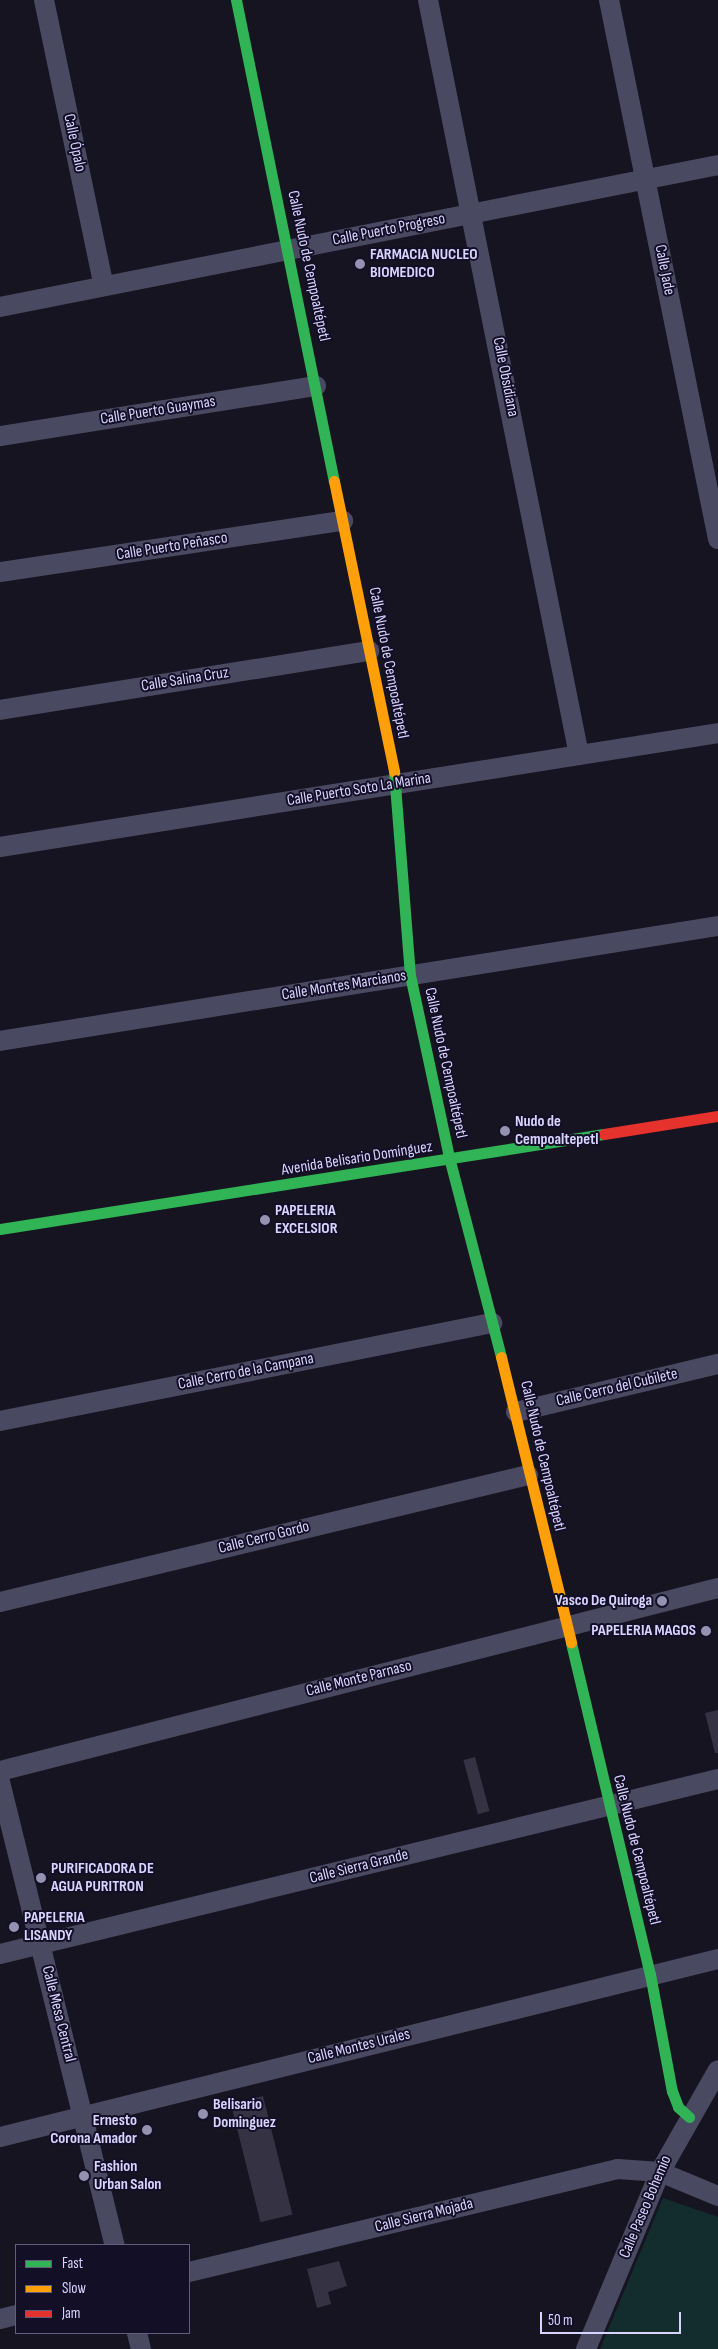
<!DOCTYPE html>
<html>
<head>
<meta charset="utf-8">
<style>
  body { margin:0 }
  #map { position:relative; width:718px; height:2349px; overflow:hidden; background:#161421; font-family:"Sofia Sans Condensed",sans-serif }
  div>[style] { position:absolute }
  .green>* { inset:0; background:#132c2d }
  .building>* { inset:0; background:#343243; transform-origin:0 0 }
  .street>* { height:20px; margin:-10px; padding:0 10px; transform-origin:10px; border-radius:10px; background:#4a4962 }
  .fast>* { height:11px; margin:-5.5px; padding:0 5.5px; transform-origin:5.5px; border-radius:5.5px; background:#30b455 }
  .slow>* { height:11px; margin:-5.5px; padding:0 5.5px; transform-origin:5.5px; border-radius:5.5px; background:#ff9f0a }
  .jam>* { height:11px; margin:-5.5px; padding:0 5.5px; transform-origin:5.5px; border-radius:5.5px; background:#e5322d }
  .dots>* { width:14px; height:14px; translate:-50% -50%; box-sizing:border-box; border:2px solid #130f26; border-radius:50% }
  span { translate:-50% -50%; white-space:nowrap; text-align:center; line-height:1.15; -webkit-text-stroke:4px #130f26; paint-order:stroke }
  .street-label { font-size:16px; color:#d9d4ff }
  .poi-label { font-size:16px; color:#d9d4ff; font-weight:700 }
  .left { translate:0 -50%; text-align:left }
  .right { translate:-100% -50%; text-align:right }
  .legend { position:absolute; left:15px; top:2244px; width:175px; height:90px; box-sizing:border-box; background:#130f26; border:1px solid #625e7d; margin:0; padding:6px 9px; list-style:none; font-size:15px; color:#d9d4ff }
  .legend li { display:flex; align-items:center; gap:10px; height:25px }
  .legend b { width:25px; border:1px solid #625e7d }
  .scale { position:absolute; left:540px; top:2312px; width:141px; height:22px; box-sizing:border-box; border:2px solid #d9d4ff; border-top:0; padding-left:6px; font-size:15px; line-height:18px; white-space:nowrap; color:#d9d4ff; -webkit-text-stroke:4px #130f26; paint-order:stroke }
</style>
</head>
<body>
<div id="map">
  <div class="green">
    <i style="clip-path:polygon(663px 2198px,718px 2217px,718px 2349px,600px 2349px)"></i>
  </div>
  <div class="building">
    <i style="clip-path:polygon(718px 1710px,718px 1753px,715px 1753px,705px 1713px)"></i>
    <i style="left:475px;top:1757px;width:56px;height:12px;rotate:75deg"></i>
    <i style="left:263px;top:2096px;width:122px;height:33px;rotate:76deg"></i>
    <i style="clip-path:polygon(339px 2261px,347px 2286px,328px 2292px,331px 2304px,317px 2308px,307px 2269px)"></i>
  </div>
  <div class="street">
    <i style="left:44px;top:0;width:292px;rotate:78.2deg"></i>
    <i style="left:428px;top:0;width:770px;rotate:78.69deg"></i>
    <i style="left:609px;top:0;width:550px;rotate:78.57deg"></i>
    <i style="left:0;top:307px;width:732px;rotate:-11.19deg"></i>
    <i style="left:0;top:436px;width:320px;rotate:-9deg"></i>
    <i style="left:0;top:572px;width:347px;rotate:-8.5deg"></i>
    <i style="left:0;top:710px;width:374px;rotate:-9.1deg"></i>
    <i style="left:0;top:847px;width:727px;rotate:-9.02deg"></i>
    <i style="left:0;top:1041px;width:727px;rotate:-9.1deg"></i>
    <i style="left:516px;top:1412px;width:208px;rotate:-13.4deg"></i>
    <i style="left:0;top:1421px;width:502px;rotate:-11.27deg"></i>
    <i style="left:0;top:1602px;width:543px;rotate:-13.52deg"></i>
    <i style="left:0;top:1771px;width:741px;rotate:-14.3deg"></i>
    <i style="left:0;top:1782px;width:477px;rotate:76.1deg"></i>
    <i style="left:0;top:1954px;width:739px;rotate:-13.7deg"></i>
    <i style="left:0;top:2137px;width:740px;rotate:-13.92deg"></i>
    <i style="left:189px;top:2272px;width:441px;rotate:-13.5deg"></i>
    <i style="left:618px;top:2169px;width:42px;rotate:4.1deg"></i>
    <i style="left:660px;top:2172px;width:63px;rotate:22.5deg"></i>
    <i style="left:0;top:2319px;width:16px;rotate:-14deg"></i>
    <i style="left:137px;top:2333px;width:16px;rotate:76deg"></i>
    <i style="left:586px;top:2349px;width:192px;rotate:-67.3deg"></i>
    <i style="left:660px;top:2172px;width:117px;rotate:-60.4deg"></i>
  </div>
  <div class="fast">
    <i style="left:236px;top:0;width:491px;rotate:78.5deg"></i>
    <i style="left:394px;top:772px;width:204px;rotate:85.5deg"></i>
    <i style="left:410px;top:975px;width:190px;rotate:77.9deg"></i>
    <i style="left:450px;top:1161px;width:203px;rotate:75.4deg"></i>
    <i style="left:0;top:1229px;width:611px;rotate:-8.94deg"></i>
    <i style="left:571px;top:1643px;width:340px;rotate:76.6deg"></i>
    <i style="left:650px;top:1974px;width:119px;rotate:79.4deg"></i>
    <i style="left:672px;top:2091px;width:17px;rotate:69deg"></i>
    <i style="left:678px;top:2107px;width:15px;rotate:42deg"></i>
  </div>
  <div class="slow">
    <i style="left:334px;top:481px;width:297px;rotate:78.3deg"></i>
    <i style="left:501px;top:1357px;width:294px;rotate:76.2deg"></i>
  </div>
  <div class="jam">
    <i style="left:604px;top:1134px;width:115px;rotate:-9deg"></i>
  </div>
  <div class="dots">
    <i style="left:360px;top:264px;background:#9591b1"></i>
    <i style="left:505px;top:1131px;background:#9591b1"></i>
    <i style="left:265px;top:1220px;background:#9591b1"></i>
    <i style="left:662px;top:1601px;background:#9591b1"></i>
    <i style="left:706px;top:1631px;background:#9591b1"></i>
    <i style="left:41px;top:1878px;background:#9591b1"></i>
    <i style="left:14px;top:1927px;background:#9591b1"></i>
    <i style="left:203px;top:2114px;background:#9591b1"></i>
    <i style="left:147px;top:2130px;background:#9591b1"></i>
    <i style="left:84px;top:2176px;background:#9591b1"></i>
  </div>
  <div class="street-label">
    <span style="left:74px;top:143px;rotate:78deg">Calle Ópalo</span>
    <span style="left:389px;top:230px;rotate:-11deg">Calle Puerto Progreso</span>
    <span style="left:308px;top:266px;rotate:78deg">Calle Nudo de Cempoaltépetl</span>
    <span style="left:664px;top:270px;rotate:79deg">Calle Jade</span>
    <span style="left:505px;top:377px;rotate:79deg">Calle Obsidiana</span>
    <span style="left:158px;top:411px;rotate:-9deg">Calle Puerto Guaymas</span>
    <span style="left:172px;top:547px;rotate:-9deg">Calle Puerto Peñasco</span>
    <span style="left:388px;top:663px;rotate:79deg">Calle Nudo de Cempoaltépetl</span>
    <span style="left:185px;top:680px;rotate:-9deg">Calle Salina Cruz</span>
    <span style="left:359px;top:790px;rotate:-9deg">Calle Puerto Soto La Marina</span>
    <span style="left:344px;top:986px;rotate:-9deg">Calle Montes Marcianos</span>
    <span style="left:445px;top:1063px;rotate:78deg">Calle Nudo de Cempoaltépetl</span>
    <span style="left:357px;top:1159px;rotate:-9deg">Avenida Belisario Domínguez</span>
    <span style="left:246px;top:1372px;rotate:-11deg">Calle Cerro de la Campana</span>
    <span style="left:617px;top:1388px;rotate:-13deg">Calle Cerro del Cubilete</span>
    <span style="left:542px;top:1456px;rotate:77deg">Calle Nudo de Cempoaltépetl</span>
    <span style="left:264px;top:1538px;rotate:-14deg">Calle Cerro Gordo</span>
    <span style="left:359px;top:1679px;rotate:-14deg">Calle Monte Parnaso</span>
    <span style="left:636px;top:1850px;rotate:76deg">Calle Nudo de Cempoaltépetl</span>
    <span style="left:359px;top:1867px;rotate:-14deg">Calle Sierra Grande</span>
    <span style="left:58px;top:2014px;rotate:76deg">Calle Mesa Central</span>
    <span style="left:359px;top:2047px;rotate:-14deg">Calle Montes Urales</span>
    <span style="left:646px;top:2207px;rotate:-67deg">Calle Paseo Bohemio</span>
    <span style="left:424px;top:2216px;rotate:-14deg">Calle Sierra Mojada</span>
  </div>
  <div class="poi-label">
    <span class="left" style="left:370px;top:264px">FARMACIA NUCLEO<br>BIOMEDICO</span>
    <span class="left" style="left:515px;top:1131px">Nudo de<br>Cempoaltepetl</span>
    <span class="left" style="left:275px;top:1220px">PAPELERIA<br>EXCELSIOR</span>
    <span class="right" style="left:652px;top:1601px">Vasco De Quiroga</span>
    <span class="right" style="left:696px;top:1631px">PAPELERIA MAGOS</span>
    <span class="left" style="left:51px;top:1878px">PURIFICADORA DE<br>AGUA PURITRON</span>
    <span class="left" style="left:24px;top:1927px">PAPELERIA<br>LISANDY</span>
    <span class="left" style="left:213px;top:2114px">Belisario<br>Dominguez</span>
    <span class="right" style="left:137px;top:2130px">Ernesto<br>Corona Amador</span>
    <span class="left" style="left:94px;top:2176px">Fashion<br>Urban Salon</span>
  </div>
  <ul class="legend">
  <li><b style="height:6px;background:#30b455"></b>Fast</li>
  <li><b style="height:6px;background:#ff9f0a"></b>Slow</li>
  <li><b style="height:6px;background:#e5322d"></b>Jam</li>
  </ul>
  <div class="scale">50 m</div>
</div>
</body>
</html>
